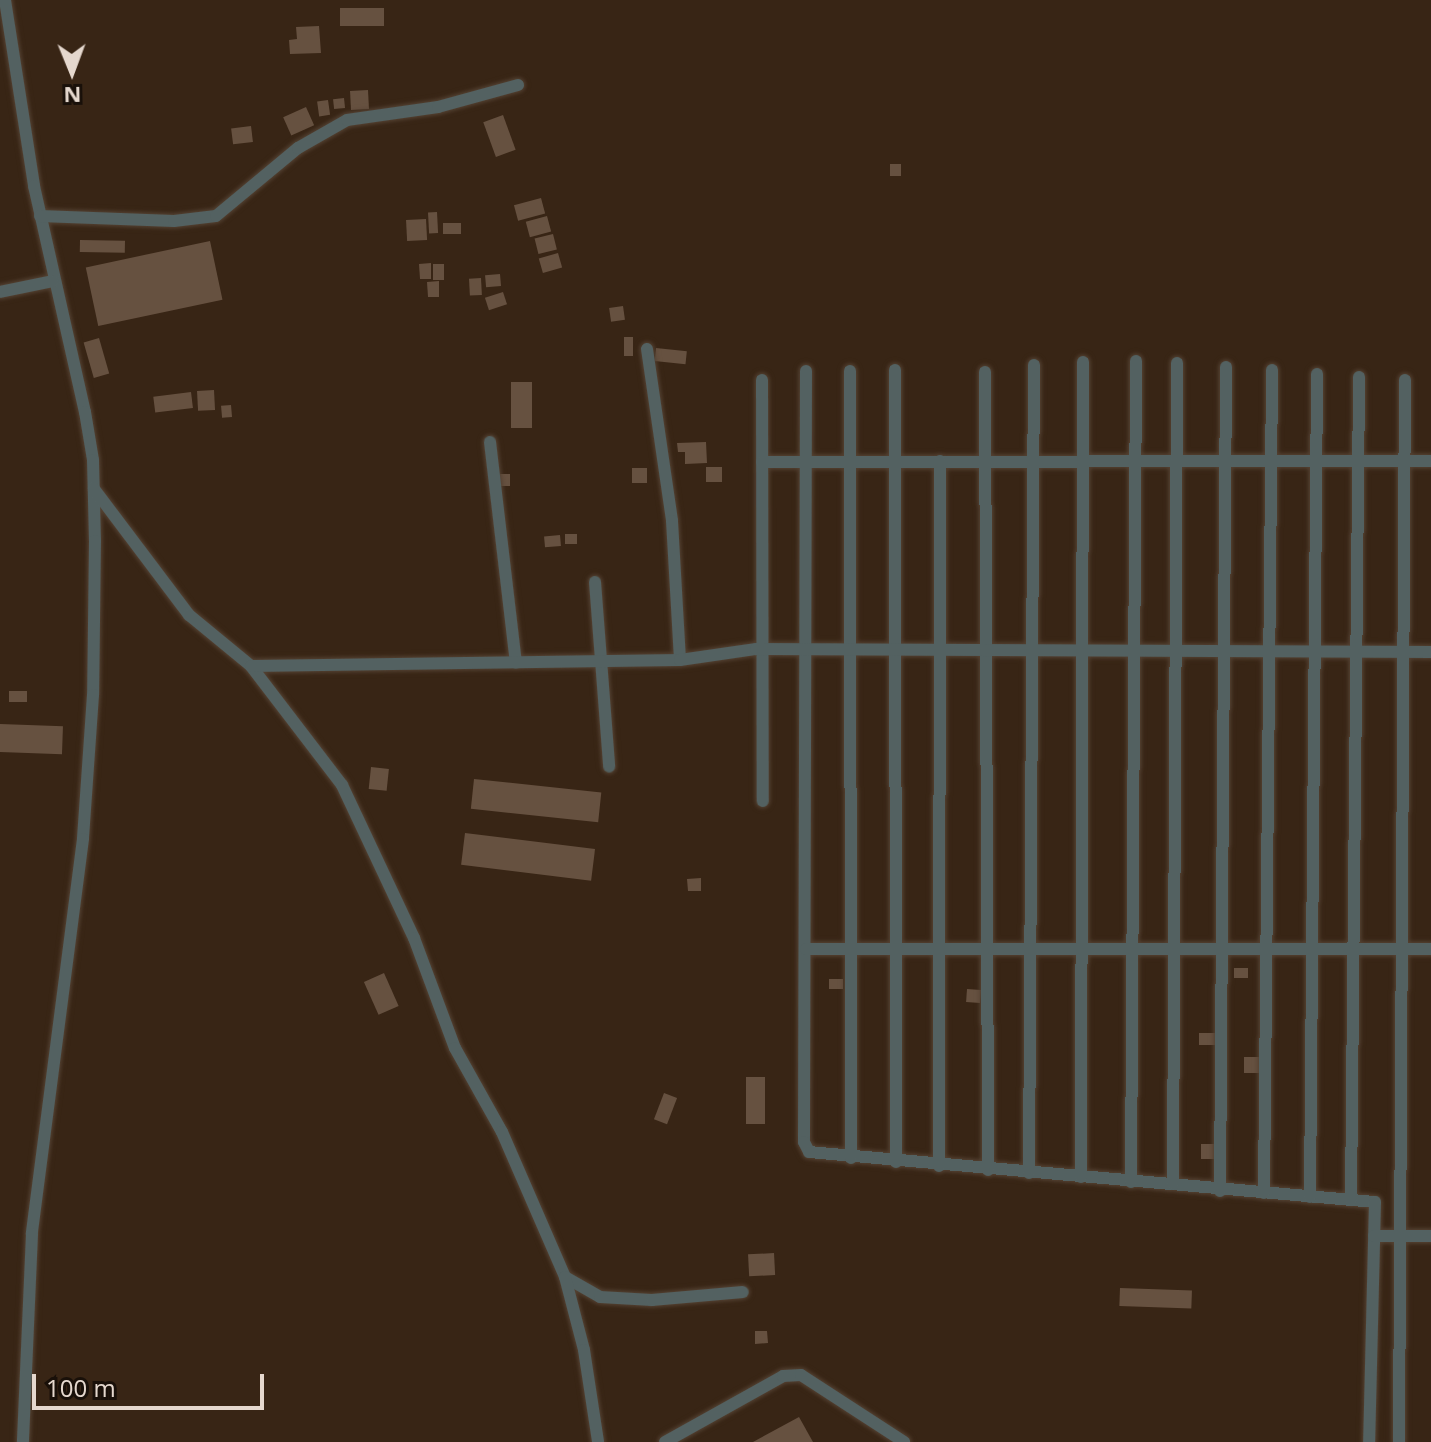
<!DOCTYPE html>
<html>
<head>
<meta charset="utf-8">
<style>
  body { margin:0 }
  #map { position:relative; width:1431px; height:1442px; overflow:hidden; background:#382515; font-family:"Open Sans",sans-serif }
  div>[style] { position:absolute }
  .building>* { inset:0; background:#665140; transform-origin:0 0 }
  .roads { filter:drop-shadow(0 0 2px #544233) drop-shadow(0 0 2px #544233) }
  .minor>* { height:12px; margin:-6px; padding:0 6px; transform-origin:6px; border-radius:6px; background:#536161 }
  span { translate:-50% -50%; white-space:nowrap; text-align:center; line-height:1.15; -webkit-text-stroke:8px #191009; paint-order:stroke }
  .north { position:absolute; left:32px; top:32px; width:80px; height:80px; -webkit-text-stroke:6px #191009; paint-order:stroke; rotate:179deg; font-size:22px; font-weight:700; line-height:32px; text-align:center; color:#e5d8ce }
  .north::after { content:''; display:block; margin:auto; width:28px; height:36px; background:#e5d8ce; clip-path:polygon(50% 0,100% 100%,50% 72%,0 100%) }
  .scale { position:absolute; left:32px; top:1374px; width:232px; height:36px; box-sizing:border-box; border:4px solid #e5d8ce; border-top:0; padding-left:10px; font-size:24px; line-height:28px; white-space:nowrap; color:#e5d8ce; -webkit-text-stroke:6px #191009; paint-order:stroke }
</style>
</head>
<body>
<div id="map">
  <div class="building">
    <i style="left:340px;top:8px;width:44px;height:18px"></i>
    <i style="clip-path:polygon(319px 26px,321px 53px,290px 54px,289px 40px,297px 39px,296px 27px)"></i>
    <i style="left:368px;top:90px;width:19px;height:18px;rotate:87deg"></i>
    <i style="left:344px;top:98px;width:10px;height:11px;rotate:84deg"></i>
    <i style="left:328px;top:100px;width:15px;height:11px;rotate:82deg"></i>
    <i style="left:306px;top:107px;width:20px;height:25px;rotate:66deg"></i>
    <i style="left:503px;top:115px;width:37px;height:21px;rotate:70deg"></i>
    <i style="left:251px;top:126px;width:16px;height:20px;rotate:83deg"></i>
    <i style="left:890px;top:164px;width:11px;height:12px"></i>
    <i style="left:541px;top:198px;width:16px;height:28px;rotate:75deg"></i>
    <i style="left:437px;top:212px;width:21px;height:9px;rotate:87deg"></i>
    <i style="left:547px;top:216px;width:16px;height:22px;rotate:75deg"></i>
    <i style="left:426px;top:219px;width:21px;height:20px;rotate:87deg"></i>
    <i style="left:461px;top:223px;width:11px;height:18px;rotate:90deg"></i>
    <i style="left:553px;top:234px;width:16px;height:19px;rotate:76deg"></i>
    <i style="left:80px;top:240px;width:45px;height:12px;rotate:1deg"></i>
    <i style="left:210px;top:241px;width:60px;height:127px;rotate:78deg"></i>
    <i style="left:558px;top:253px;width:15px;height:20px;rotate:74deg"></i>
    <i style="clip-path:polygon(431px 263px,431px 279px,420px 279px,419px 264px)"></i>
    <i style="left:433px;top:264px;width:11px;height:16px"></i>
    <i style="left:500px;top:274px;width:12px;height:15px;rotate:85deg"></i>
    <i style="left:481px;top:278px;width:17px;height:12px;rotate:87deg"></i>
    <i style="clip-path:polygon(439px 281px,439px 297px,428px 297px,427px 282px)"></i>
    <i style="left:503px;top:292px;width:13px;height:19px;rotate:72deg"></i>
    <i style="left:623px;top:306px;width:14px;height:14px;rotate:82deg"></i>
    <i style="left:624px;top:337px;width:9px;height:19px"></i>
    <i style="left:99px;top:338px;width:37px;height:16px;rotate:74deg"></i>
    <i style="left:656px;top:348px;width:31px;height:13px;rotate:6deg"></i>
    <i style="left:511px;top:382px;width:21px;height:46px"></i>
    <i style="left:214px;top:390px;width:20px;height:17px;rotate:87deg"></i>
    <i style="left:191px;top:392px;width:16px;height:38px;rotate:83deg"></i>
    <i style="left:231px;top:405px;width:12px;height:10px;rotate:85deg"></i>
    <i style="clip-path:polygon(706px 442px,707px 463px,685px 464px,685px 452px,678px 452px,677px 443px)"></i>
    <i style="left:706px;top:467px;width:16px;height:15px"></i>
    <i style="left:632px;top:468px;width:15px;height:15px"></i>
    <i style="left:499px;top:474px;width:11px;height:12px"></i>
    <i style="left:565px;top:534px;width:12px;height:10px"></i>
    <i style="left:560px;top:535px;width:11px;height:16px;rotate:85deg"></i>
    <i style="left:9px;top:691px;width:18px;height:11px"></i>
    <i style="left:0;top:724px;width:63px;height:28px;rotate:2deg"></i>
    <i style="left:371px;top:767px;width:18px;height:22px;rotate:6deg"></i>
    <i style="left:474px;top:779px;width:128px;height:30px;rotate:6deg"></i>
    <i style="left:465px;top:833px;width:131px;height:32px;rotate:7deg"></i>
    <i style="clip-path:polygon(701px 878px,701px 891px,688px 891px,687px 879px)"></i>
    <i style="left:1248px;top:968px;width:10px;height:14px;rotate:90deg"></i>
    <i style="left:384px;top:973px;width:36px;height:22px;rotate:66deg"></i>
    <i style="left:829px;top:979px;width:14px;height:10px"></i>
    <i style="left:967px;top:989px;width:14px;height:13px;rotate:4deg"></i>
    <i style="left:1199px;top:1033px;width:18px;height:12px"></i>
    <i style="left:1244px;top:1057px;width:15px;height:16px"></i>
    <i style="left:746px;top:1077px;width:19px;height:47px"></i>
    <i style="left:664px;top:1093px;width:14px;height:28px;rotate:21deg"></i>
    <i style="left:1201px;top:1144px;width:13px;height:15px"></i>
    <i style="left:774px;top:1253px;width:22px;height:26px;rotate:87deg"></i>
    <i style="left:1120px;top:1288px;width:72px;height:18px;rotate:2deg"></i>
    <i style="clip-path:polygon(755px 1331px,767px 1331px,768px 1343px,755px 1344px)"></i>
    <i style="clip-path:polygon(799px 1417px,813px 1442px,753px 1442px)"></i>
  </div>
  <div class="roads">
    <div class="minor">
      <i style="left:5px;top:0;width:188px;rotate:81.1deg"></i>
      <i style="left:34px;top:186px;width:232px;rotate:77.3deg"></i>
      <i style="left:85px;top:412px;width:49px;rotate:80.5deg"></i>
      <i style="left:93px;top:460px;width:81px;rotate:88.6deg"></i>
      <i style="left:95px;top:541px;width:154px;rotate:90.7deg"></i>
      <i style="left:93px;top:695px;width:144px;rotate:94deg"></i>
      <i style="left:83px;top:839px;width:398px;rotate:97.4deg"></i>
      <i style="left:32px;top:1234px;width:208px;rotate:92.5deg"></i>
      <i style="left:40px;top:216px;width:134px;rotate:2.1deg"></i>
      <i style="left:174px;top:221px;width:42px;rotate:-6.8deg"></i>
      <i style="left:216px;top:216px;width:107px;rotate:-39.7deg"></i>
      <i style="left:298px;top:148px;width:56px;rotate:-29.7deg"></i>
      <i style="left:347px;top:120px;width:92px;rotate:-8.1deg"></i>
      <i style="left:438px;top:107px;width:83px;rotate:-15.4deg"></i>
      <i style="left:0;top:292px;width:54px;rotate:-11.7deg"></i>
      <i style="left:647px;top:349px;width:174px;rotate:81.7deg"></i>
      <i style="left:672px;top:521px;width:139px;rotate:86.7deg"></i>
      <i style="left:895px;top:370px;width:792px;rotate:89.93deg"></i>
      <i style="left:806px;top:371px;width:771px;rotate:90.15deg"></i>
      <i style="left:804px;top:1142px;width:11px;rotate:63deg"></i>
      <i style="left:809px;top:1152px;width:568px;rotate:5.05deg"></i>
      <i style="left:1375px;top:1202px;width:240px;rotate:91.4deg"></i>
      <i style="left:850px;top:371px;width:787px;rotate:89.93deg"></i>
      <i style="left:985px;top:372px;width:798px;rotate:89.78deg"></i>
      <i style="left:762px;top:380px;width:421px;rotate:89.9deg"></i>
      <i style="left:490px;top:442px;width:222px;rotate:83.3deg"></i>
      <i style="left:762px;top:462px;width:669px;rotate:-0.09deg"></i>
      <i style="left:94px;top:489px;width:158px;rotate:53deg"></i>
      <i style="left:189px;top:615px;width:80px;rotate:39.4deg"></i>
      <i style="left:251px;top:666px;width:150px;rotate:52.6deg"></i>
      <i style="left:342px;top:785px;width:169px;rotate:64.8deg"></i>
      <i style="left:414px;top:938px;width:117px;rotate:69.6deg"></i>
      <i style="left:455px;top:1048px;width:96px;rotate:60.8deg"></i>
      <i style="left:502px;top:1132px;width:158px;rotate:66.5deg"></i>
      <i style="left:565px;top:1277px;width:40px;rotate:29.7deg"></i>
      <i style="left:600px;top:1297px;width:52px;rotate:3.3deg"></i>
      <i style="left:652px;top:1300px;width:91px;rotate:-5deg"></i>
      <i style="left:595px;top:582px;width:185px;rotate:85.6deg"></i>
      <i style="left:251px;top:666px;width:429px;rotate:-0.8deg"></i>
      <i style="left:680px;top:660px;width:77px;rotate:-8.2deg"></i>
      <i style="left:756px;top:649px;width:675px;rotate:0.25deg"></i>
      <i style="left:806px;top:949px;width:625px"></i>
      <i style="left:939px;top:1166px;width:705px;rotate:-89.92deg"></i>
      <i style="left:1029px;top:1173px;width:808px;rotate:-89.65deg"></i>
      <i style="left:1081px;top:1177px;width:815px;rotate:-89.86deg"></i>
      <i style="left:1131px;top:1182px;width:821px;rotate:-89.65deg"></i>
      <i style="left:1173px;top:1184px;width:821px;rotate:-89.72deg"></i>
      <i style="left:1220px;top:1191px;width:824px;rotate:-89.58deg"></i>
      <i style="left:1264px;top:1193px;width:823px;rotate:-89.44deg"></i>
      <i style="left:1310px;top:1197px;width:823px;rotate:-89.51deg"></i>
      <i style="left:1351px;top:1200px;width:823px;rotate:-89.44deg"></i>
      <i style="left:1374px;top:1236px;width:57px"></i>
      <i style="left:565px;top:1277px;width:75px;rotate:75.4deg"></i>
      <i style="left:584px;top:1350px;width:93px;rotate:81.3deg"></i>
      <i style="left:665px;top:1442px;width:135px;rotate:-29.2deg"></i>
      <i style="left:783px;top:1376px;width:18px;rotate:-3deg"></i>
      <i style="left:801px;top:1375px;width:123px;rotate:33deg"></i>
      <i style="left:1399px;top:1442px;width:1062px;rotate:-89.68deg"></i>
    </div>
  </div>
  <div class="north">N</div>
  <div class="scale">100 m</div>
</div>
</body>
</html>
